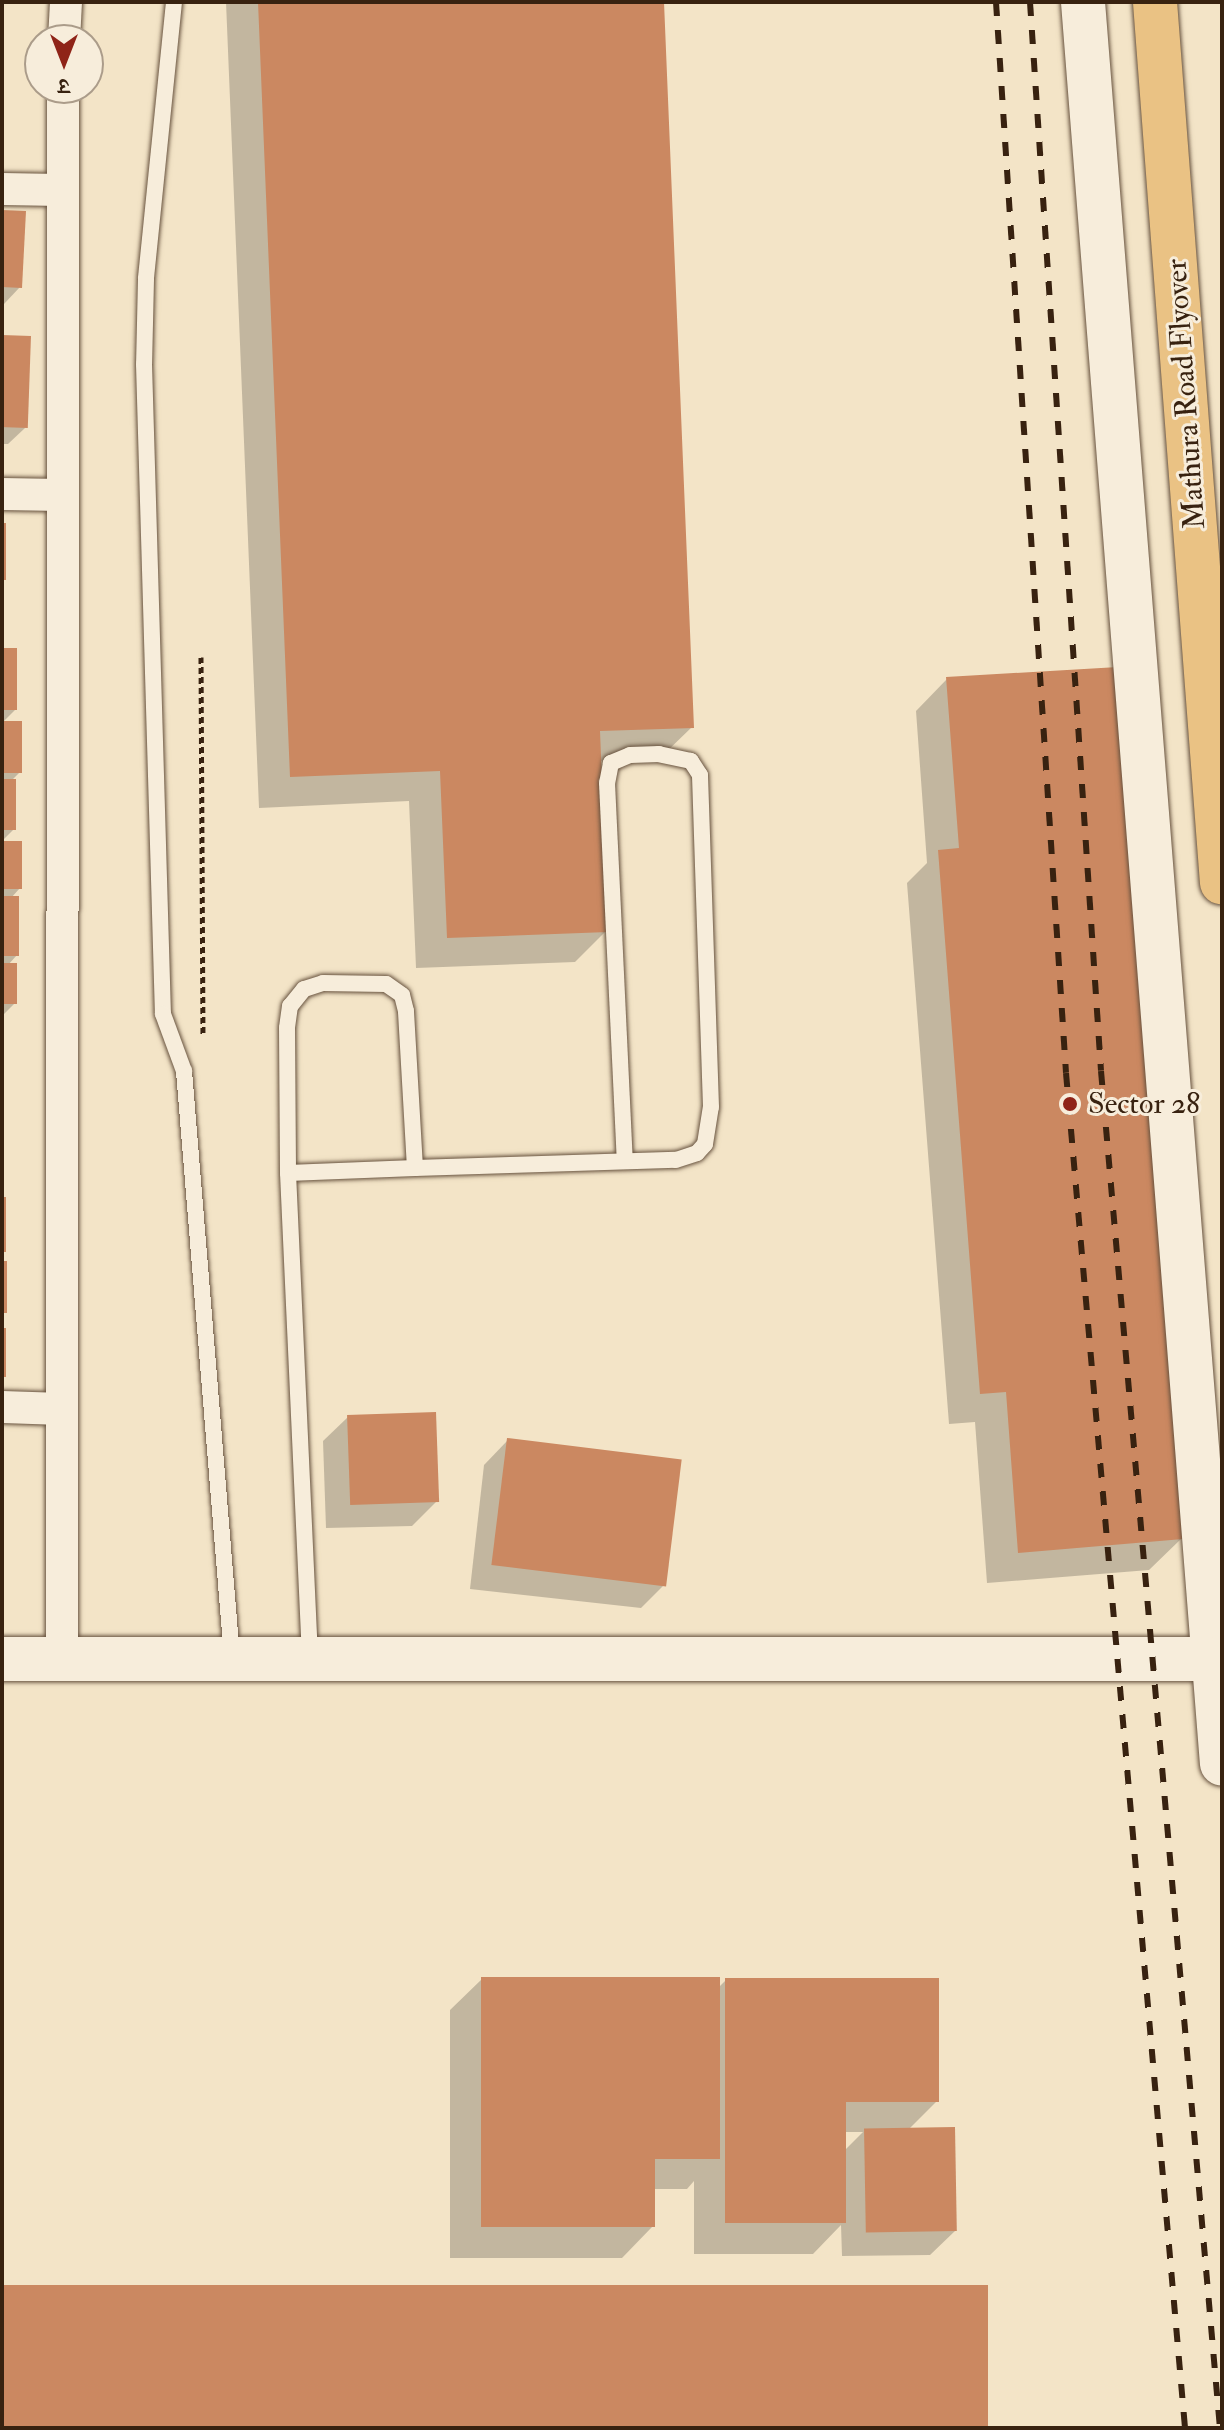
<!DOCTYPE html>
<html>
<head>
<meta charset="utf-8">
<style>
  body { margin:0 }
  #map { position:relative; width:1224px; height:2430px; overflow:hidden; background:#f3e4c7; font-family:"IM FELL Double Pica","Noto Serif Devanagari",serif }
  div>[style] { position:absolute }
  .shadow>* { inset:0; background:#0003 }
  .building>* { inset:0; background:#cb8861; transform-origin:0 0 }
  .path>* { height:5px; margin-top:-2.5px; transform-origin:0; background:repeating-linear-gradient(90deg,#382210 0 6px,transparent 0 10px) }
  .roads { filter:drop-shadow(0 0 2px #67523e) drop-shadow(0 0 2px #67523e) }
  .lane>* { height:16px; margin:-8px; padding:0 8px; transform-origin:8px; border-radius:8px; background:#f7eddb }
  .street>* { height:32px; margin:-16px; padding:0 16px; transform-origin:16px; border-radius:16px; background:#f7eddb }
  .secondary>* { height:44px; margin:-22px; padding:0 22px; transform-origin:22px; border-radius:22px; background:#f7eddb }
  .highway>* { height:44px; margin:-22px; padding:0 22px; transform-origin:22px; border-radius:22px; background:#eac284 }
  .rail>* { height:6px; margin-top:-3px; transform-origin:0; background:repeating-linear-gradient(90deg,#382210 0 14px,transparent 0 28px) }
  .dots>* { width:22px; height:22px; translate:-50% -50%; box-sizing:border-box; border:4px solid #f7eddb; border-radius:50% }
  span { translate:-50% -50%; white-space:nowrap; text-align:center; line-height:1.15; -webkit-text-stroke:6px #f7eddb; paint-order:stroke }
  .street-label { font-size:30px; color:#382210 }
  .poi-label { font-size:30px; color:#382210 }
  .left { translate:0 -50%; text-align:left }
  .frame { position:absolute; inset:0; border:4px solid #382210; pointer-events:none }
  .north { position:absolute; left:24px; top:24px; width:80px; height:80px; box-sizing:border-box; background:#f7eddb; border:2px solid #ab9c8a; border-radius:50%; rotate:180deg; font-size:22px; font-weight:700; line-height:32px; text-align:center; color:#382210 }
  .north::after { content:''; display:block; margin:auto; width:28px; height:36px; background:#8f2418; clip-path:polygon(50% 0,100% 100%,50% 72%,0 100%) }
</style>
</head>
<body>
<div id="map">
  <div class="shadow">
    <i style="clip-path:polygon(226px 2px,662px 2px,692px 727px,660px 758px,599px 761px,606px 931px,575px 962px,416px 968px,409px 801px,259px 808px)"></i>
    <i style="clip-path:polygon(2px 212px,20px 287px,4px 304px,2px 304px)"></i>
    <i style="clip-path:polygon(2px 337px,25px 428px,8px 444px,2px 444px)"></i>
    <i style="clip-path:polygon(2px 650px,15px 710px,2px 723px)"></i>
    <i style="clip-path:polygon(947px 679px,1181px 1539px,1149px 1570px,987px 1583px,975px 1422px,949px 1424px,907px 883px,927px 863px,916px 711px)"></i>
    <i style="clip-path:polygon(2px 723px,20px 772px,11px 781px,14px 829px,2px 841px)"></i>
    <i style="clip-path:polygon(2px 843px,20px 888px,11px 898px,17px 955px,8px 965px,15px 1003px,2px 1016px)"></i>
    <i style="clip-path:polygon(348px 1417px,437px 1501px,412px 1526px,326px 1528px,323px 1441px)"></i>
    <i style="clip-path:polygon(508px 1440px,665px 1584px,641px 1608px,470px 1589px,484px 1465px)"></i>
    <i style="clip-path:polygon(evenodd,482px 1979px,718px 1988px,726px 1980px,937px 2101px,909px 2129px,955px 2231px,930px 2255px,842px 2256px,841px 2225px,813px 2254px,694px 2254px,694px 2181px,687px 2189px,653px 2189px,653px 2226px,622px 2258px,450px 2258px,450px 2010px,482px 1979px,844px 2132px,863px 2132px,844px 2151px,844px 2132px)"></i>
  </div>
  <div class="building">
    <i style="clip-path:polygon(258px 2px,664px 2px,694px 728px,600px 731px,608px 932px,447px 938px,440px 771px,290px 777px)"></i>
    <i style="clip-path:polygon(2px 210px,26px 211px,22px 288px,2px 287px)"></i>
    <i style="left:2px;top:335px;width:29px;height:92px;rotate:2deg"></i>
    <i style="left:2px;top:523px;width:4px;height:57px"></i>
    <i style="left:2px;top:648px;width:15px;height:62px"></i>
    <i style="clip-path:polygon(1118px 667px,1183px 1539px,1018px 1553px,1006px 1392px,980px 1394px,938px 850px,959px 848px,946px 677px)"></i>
    <i style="left:2px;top:721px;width:20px;height:52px"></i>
    <i style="left:2px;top:779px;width:14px;height:51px"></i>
    <i style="left:2px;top:841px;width:20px;height:48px"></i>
    <i style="left:2px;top:896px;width:17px;height:60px"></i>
    <i style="left:2px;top:963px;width:15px;height:41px"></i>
    <i style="left:2px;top:1197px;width:4px;height:55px"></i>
    <i style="left:2px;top:1261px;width:5px;height:52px"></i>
    <i style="left:2px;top:1328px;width:4px;height:49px"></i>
    <i style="left:436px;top:1412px;width:90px;height:89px;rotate:88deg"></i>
    <i style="left:507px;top:1438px;width:176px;height:128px;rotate:7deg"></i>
    <i style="clip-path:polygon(481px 1977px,720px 1977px,720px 2159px,655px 2159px,655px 2227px,481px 2227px)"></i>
    <i style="clip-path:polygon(725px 1978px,939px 1978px,939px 2102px,846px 2102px,846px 2223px,725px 2223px)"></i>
    <i style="left:955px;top:2127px;width:104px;height:91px;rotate:89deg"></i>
    <i style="left:2px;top:2285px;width:986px;height:143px"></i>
  </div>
  <div class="path">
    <i style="left:201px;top:657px;width:378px;rotate:89.7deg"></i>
  </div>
  <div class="roads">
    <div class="lane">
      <i style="left:174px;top:2px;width:278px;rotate:95.8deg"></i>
      <i style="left:146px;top:279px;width:85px;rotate:91.3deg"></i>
      <i style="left:144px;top:364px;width:650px;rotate:88.33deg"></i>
      <i style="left:163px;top:1014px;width:61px;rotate:69.8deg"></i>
      <i style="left:184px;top:1071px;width:588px;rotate:85.32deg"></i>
      <i style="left:415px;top:1168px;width:261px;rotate:-1.8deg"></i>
      <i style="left:676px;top:1160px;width:22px;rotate:-18deg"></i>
      <i style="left:697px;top:1153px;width:12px;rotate:-48deg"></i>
      <i style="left:705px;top:1144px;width:37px;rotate:-81deg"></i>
      <i style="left:711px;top:1107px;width:332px;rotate:-91.9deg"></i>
      <i style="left:700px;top:775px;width:17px;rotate:-123deg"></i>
      <i style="left:691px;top:761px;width:33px;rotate:-168deg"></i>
      <i style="left:659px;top:754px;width:29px;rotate:178deg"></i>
      <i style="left:630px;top:755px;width:21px;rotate:157deg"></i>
      <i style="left:611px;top:763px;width:20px;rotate:101deg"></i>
      <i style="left:607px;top:783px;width:378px;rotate:87.3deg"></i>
      <i style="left:288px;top:1173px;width:127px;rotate:-2.3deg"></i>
      <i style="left:415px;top:1168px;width:157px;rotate:-93.3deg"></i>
      <i style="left:406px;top:1011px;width:16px;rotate:-104deg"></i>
      <i style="left:402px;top:995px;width:19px;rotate:-145deg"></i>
      <i style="left:386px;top:984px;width:63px;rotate:-179.1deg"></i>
      <i style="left:323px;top:983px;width:20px;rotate:162deg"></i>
      <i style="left:304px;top:989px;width:22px;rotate:129deg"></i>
      <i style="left:290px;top:1006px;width:22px;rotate:98deg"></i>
      <i style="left:287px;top:1028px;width:145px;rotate:89.6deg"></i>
      <i style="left:288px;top:1173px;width:484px;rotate:87.4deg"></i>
    </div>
    <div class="street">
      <i style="left:64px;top:40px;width:38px;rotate:-87deg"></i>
      <i style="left:2px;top:189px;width:57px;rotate:1deg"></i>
      <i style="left:2px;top:494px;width:58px;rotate:1deg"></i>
      <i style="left:2px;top:1407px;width:59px;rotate:1.9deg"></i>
      <i style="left:62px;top:1659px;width:1571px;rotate:-89.96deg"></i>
    </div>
    <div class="secondary">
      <i style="left:1083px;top:2px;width:1767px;rotate:85.49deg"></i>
      <i style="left:2px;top:1659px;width:1210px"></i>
    </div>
    <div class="highway">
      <i style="left:1155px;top:2px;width:883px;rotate:85.65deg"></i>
    </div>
  </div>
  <div class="rail">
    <i style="left:996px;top:2px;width:1073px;rotate:86.26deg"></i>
    <i style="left:1066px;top:1073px;width:1360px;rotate:84.98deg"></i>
    <i style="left:1030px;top:2px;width:1071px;rotate:86.2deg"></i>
    <i style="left:1101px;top:1071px;width:1362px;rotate:84.99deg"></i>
  </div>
  <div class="dots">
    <i style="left:1070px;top:1104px;background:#8f2418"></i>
  </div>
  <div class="street-label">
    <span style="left:1186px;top:394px;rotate:-94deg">Mathura Road Flyover</span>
  </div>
  <div class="poi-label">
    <span class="left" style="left:1088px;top:1104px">Sector 28</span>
  </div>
  <div class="frame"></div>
  <div class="north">उ</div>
</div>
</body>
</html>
